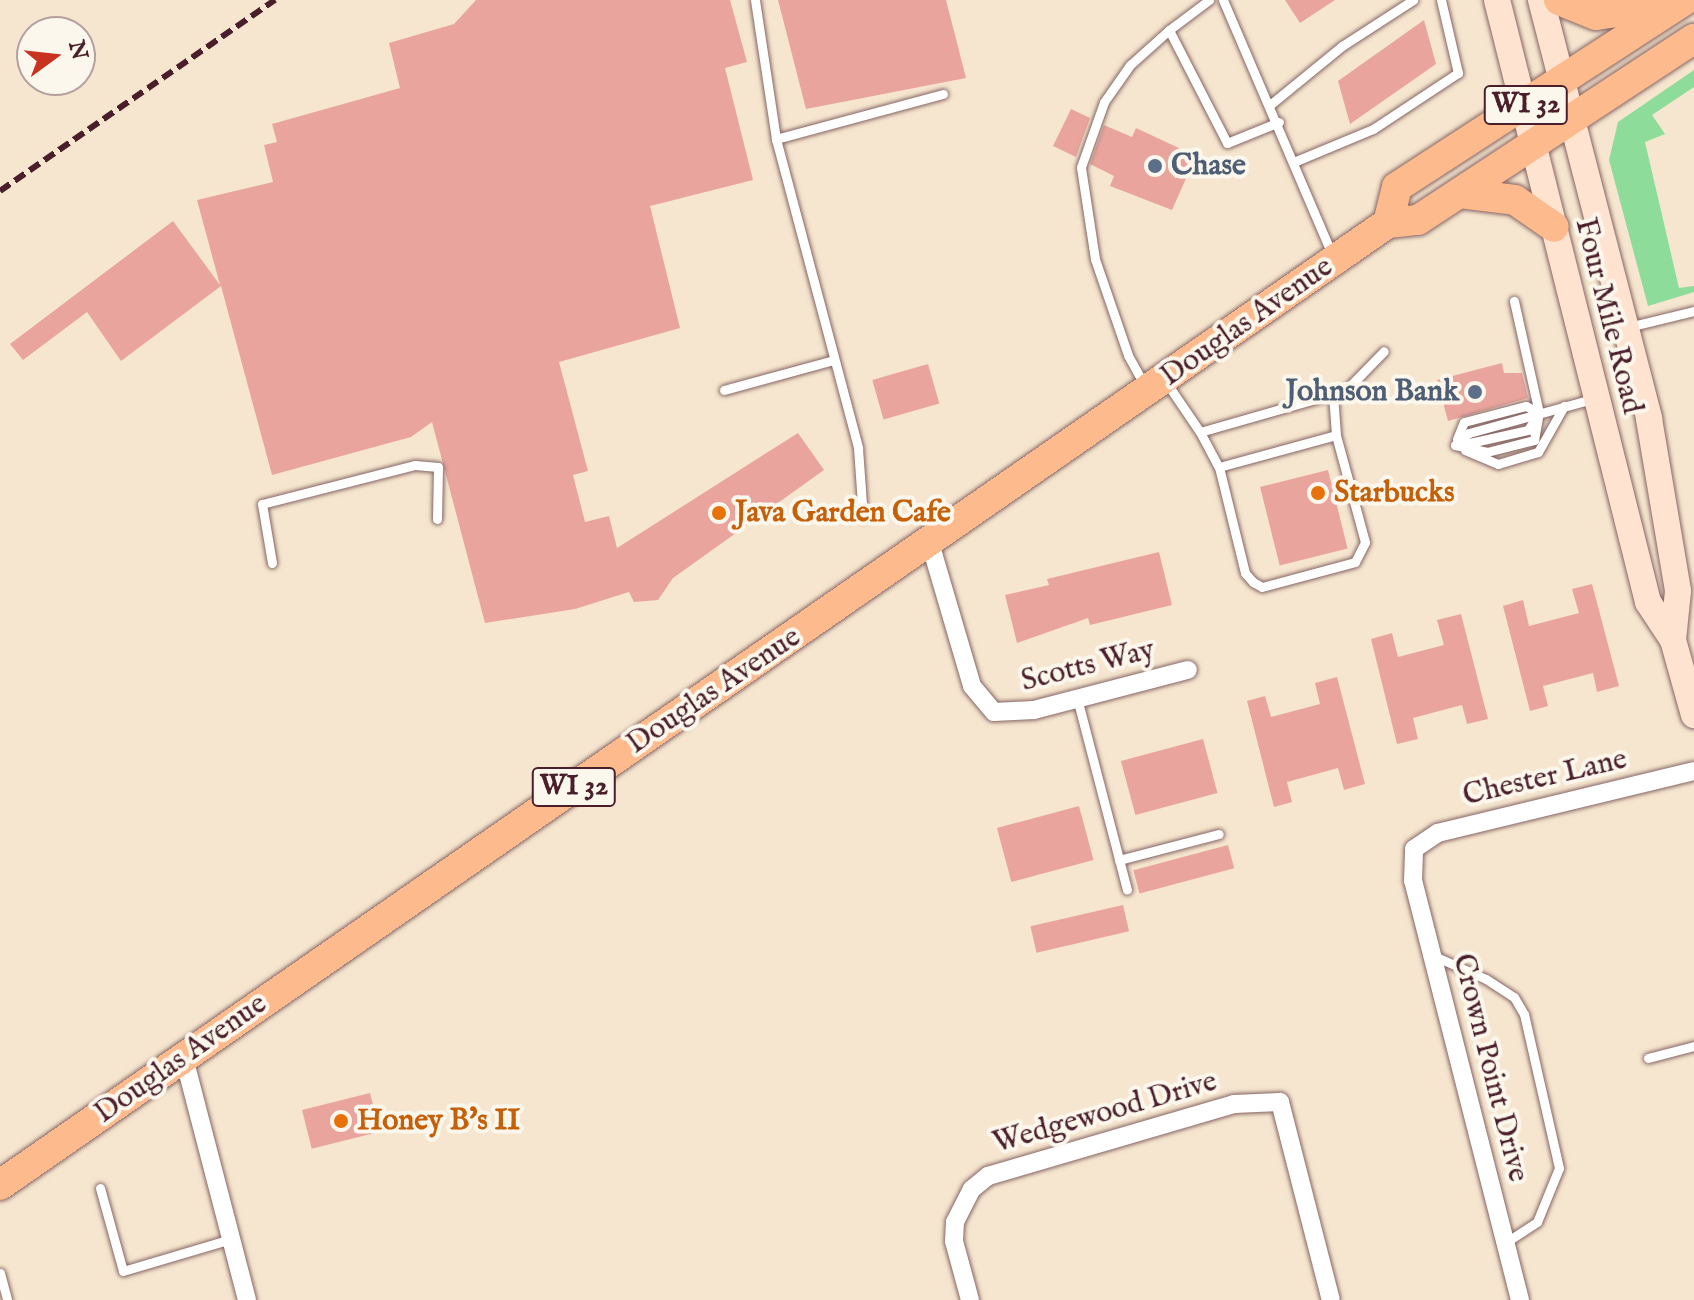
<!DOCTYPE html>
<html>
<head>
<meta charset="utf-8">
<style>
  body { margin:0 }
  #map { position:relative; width:1694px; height:1300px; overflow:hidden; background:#f6e6cf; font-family:"IM FELL English",serif }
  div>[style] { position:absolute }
  .green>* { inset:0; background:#8edc99 }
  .building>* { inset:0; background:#e9a59d; transform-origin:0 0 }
  .roads { filter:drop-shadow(0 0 2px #866564) drop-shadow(0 0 2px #866564) }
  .lane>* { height:9px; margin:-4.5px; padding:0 4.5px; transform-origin:4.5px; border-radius:4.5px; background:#fff }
  .street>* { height:18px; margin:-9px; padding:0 9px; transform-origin:9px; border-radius:9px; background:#fff }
  .secondary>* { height:26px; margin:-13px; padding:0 13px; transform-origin:13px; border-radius:13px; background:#fee3d1 }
  .primary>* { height:30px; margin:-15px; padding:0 15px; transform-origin:15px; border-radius:15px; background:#fcba8d }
  .rail>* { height:6px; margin-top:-3px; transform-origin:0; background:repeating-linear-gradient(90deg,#4a1f2b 0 12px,transparent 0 18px) }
  .dots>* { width:22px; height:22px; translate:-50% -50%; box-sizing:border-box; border:4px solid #fbf7ec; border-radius:50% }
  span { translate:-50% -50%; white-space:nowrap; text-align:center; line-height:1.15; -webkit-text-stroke:8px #fbf7ec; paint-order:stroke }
  .shield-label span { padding:2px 6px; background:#fbf7ec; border:2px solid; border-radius:6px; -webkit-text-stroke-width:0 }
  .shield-label { font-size:28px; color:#4a1f2b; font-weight:700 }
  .service-label { font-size:30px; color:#4e5e75; font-weight:700 }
  .left { translate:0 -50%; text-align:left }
  .right { translate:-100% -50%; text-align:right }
  .street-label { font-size:30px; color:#4a1f2b }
  .food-label { font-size:30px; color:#c56008; font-weight:700 }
  .north { position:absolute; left:16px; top:16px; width:80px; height:80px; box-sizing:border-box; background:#fbf7ec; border:2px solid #b4a19f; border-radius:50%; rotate:75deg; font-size:22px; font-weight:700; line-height:32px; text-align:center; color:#4a1f2b }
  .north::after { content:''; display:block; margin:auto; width:28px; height:36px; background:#c8321e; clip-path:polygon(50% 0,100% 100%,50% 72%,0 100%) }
</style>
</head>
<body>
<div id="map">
  <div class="green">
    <i style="clip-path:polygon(1694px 70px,1694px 87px,1652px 115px,1665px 134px,1645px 142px,1679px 288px,1694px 286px,1694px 292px,1648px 306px,1609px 160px,1618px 122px)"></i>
  </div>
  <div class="building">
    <i style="clip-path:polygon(476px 0,730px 0,747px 62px,725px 68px,753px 180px,650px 206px,680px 328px,559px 362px,588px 471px,573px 475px,585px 522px,609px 516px,617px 548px,798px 433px,824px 470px,673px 578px,658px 600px,634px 602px,629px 592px,575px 609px,485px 623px,432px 422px,411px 437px,272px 475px,221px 286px,121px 361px,87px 312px,23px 360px,10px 344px,173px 221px,220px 285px,197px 200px,273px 182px,264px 145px,277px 142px,272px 124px,400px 88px,389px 43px,454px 24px)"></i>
    <i style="clip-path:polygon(778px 0,946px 0,966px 78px,806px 109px)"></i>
    <i style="clip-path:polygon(1285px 0,1335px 0,1300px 23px)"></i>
    <i style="clip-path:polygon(1424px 20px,1436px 64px,1350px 124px,1338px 81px)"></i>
    <i style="clip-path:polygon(1071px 109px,1090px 118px,1076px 157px,1053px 146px)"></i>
    <i style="clip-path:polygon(1104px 125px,1132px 137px,1136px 128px,1196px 156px,1172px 210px,1110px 186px,1114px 176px,1090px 164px)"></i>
    <i style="clip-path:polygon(1502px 363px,1504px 373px,1522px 373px,1528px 398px,1448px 421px,1437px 380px)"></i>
    <i style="left:928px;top:364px;width:41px;height:58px;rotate:74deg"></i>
    <i style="left:1328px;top:470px;width:81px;height:70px;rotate:76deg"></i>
    <i style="clip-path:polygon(1159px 552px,1172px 605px,1090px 625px,1088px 618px,1017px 643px,1005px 595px,1049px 585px,1047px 579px)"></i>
    <i style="clip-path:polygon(1592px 584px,1619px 686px,1597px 692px,1593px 673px,1543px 686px,1548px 706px,1530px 711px,1503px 606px,1523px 600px,1529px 626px,1579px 613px,1572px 589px)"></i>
    <i style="clip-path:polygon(1461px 614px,1488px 719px,1467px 724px,1462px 705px,1413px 718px,1418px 739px,1397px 744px,1371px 639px,1392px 633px,1398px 657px,1444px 645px,1437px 620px)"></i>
    <i style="clip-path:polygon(1337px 677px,1365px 784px,1344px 790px,1338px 768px,1287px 782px,1292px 802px,1274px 807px,1247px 701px,1265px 696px,1271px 717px,1320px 704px,1315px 683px)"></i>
    <i style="left:1203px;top:739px;width:56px;height:85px;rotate:75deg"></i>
    <i style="left:1079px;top:806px;width:56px;height:85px;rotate:75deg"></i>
    <i style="left:1228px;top:845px;width:24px;height:98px;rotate:75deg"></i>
    <i style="left:1123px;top:905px;width:27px;height:95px;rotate:77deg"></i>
    <i style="left:370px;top:1093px;width:40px;height:70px;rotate:76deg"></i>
  </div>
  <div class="roads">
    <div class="lane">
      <i style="left:755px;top:0;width:141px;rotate:81.4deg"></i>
      <i style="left:776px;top:139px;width:320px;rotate:75.1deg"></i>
      <i style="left:858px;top:448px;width:69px;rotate:85.9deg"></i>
      <i style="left:1209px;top:0;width:50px;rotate:143.1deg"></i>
      <i style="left:1169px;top:30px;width:127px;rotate:62.8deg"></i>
      <i style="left:1227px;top:143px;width:56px;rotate:-22deg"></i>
      <i style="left:1223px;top:0;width:276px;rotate:66.8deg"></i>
      <i style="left:1271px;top:104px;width:92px;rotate:-39.2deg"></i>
      <i style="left:1342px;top:46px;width:85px;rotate:-32.9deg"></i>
      <i style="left:776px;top:139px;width:173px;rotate:-15.1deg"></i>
      <i style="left:1296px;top:161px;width:83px;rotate:-22.6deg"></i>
      <i style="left:1373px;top:129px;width:102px;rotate:-33.4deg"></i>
      <i style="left:1458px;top:73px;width:75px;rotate:-103.1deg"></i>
      <i style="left:1628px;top:327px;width:68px;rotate:-13.6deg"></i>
      <i style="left:1166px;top:382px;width:60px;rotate:55.8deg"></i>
      <i style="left:1200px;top:432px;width:152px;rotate:-16deg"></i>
      <i style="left:1346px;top:390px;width:54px;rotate:-45.7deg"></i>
      <i style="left:1145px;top:386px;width:35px;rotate:-119deg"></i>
      <i style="left:1128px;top:355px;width:102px;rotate:-109deg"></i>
      <i style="left:1095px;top:259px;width:93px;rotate:-98.7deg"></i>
      <i style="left:1081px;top:167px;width:69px;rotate:-70.5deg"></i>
      <i style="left:1104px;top:102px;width:45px;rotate:-54.9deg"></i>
      <i style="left:1130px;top:65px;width:52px;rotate:-41.9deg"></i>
      <i style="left:724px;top:390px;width:114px;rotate:-15.3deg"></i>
      <i style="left:1200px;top:432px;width:40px;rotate:62deg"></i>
      <i style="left:1219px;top:467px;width:121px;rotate:-15.3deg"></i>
      <i style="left:1457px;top:439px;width:18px;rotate:-68deg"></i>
      <i style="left:1464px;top:422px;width:64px;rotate:-14.5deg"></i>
      <i style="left:1526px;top:406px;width:15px;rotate:28deg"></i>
      <i style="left:1465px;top:444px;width:65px;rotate:-12.5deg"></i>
      <i style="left:1528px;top:430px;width:13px;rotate:-58deg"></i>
      <i style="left:1455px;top:445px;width:33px;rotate:12deg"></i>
      <i style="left:1487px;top:452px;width:49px;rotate:-14.3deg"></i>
      <i style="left:1534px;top:440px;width:27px;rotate:-80deg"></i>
      <i style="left:1539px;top:413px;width:115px;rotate:-102.6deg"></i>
      <i style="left:1455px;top:445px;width:18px;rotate:-41deg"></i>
      <i style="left:1469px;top:433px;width:132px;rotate:-15.4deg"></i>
      <i style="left:1465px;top:450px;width:36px;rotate:23deg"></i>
      <i style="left:1498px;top:464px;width:42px;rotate:-16.7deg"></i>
      <i style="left:1538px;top:452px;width:53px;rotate:-60.5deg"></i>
      <i style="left:1219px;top:467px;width:109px;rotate:76.2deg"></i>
      <i style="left:1245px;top:573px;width:12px;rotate:48deg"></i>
      <i style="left:1253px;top:582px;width:10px;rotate:29deg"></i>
      <i style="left:1262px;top:587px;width:96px;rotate:-15deg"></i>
      <i style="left:1355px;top:562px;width:22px;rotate:-63deg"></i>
      <i style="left:1365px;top:542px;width:111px;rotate:-105.2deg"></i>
      <i style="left:1336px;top:435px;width:41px;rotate:-94.2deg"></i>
      <i style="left:272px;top:563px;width:60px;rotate:-99.6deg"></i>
      <i style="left:262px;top:504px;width:158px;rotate:-14.3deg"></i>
      <i style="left:415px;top:465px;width:23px;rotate:5deg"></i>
      <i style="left:438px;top:467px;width:52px;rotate:91.1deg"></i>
      <i style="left:1077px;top:698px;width:198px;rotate:75.4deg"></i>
      <i style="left:1119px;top:860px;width:103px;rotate:-14.6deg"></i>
      <i style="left:1432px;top:955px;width:59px;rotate:24deg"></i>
      <i style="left:1486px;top:979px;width:33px;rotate:33deg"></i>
      <i style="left:1514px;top:997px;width:20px;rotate:60deg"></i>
      <i style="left:1524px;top:1014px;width:158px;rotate:77.2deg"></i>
      <i style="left:1559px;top:1168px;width:58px;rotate:112.2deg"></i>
      <i style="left:1537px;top:1222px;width:37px;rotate:147deg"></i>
      <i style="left:1648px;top:1058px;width:48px;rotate:-14.6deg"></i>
      <i style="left:100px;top:1188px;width:86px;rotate:74.5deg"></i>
      <i style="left:123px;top:1271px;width:113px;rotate:-16.5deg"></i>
      <i style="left:0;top:1273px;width:28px;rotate:75deg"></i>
    </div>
    <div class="street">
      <i style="left:930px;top:543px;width:149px;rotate:73.6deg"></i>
      <i style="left:972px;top:686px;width:34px;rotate:50deg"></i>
      <i style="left:994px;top:712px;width:40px;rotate:-2.9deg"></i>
      <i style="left:1034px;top:710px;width:159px;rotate:-14.6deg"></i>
      <i style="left:184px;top:1058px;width:250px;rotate:75.4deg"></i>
      <i style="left:970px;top:1300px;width:61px;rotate:-105.2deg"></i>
      <i style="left:954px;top:1241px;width:19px;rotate:-87deg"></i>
      <i style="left:955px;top:1222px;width:37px;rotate:-63deg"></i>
      <i style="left:972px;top:1189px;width:21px;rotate:-39deg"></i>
      <i style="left:988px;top:1176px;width:256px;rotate:-16.3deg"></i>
      <i style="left:1234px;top:1104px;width:46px;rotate:-2.5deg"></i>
      <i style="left:1280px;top:1102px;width:204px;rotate:75.6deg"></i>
      <i style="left:1520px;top:1300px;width:432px;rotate:-104.3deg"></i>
      <i style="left:1413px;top:881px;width:32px;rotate:-88deg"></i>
      <i style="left:1414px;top:849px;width:29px;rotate:-34deg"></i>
      <i style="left:1438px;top:833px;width:263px;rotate:-13.6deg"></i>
    </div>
    <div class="secondary">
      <i style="left:1497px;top:0;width:621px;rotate:75.92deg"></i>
      <i style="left:1648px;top:602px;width:45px;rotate:56.7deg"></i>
      <i style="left:1673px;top:640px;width:78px;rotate:74.4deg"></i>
      <i style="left:1541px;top:0;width:433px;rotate:75.5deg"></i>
      <i style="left:1649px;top:419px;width:174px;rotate:80.4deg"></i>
      <i style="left:1678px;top:591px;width:49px;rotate:95.8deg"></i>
    </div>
    <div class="primary">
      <i style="left:1559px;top:0;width:40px;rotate:22deg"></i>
      <i style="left:1596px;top:15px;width:27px;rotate:-8deg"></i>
      <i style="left:1623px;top:11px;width:22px;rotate:-30deg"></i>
      <i style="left:1460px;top:193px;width:55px;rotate:7.3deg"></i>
      <i style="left:1515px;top:200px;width:47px;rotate:34.7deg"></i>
      <i style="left:1388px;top:223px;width:37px;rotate:-76deg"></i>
      <i style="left:1397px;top:187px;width:343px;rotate:-33deg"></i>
      <i style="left:0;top:1185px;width:1689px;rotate:-34.73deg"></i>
      <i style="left:1388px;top:223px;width:30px;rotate:-6deg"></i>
      <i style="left:1418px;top:220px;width:330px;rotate:-33.3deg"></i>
    </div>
  </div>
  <div class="rail">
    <i style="left:0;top:191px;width:335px;rotate:-34.8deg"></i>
  </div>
  <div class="dots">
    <i style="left:1155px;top:166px;background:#5c6f8a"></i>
    <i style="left:1475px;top:392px;background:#5c6f8a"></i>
    <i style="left:1318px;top:493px;background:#e8710a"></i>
    <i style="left:719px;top:513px;background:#e8710a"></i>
    <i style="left:341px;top:1121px;background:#e8710a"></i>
  </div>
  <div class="shield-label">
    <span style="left:1526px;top:105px">WI 32</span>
    <span style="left:574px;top:787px">WI 32</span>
  </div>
  <div class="service-label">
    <span class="left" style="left:1171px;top:166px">Chase</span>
    <span class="right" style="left:1459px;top:392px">Johnson Bank</span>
  </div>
  <div class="street-label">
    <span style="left:1608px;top:316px;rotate:76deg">Four Mile Road</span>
    <span style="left:1247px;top:322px;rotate:-35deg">Douglas Avenue</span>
    <span style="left:1088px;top:666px;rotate:-14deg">Scotts Way</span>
    <span style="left:714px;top:691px;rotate:-34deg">Douglas Avenue</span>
    <span style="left:1545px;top:778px;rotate:-13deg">Chester Lane</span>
    <span style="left:181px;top:1059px;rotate:-35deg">Douglas Avenue</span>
    <span style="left:1490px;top:1068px;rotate:76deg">Crown Point Drive</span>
    <span style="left:1105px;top:1113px;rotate:-16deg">Wedgewood Drive</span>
  </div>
  <div class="food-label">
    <span class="left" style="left:1334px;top:493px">Starbucks</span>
    <span class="left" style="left:735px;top:513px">Java Garden Cafe</span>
    <span class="left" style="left:357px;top:1121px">Honey B's II</span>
  </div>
  <div class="north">N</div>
</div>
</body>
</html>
